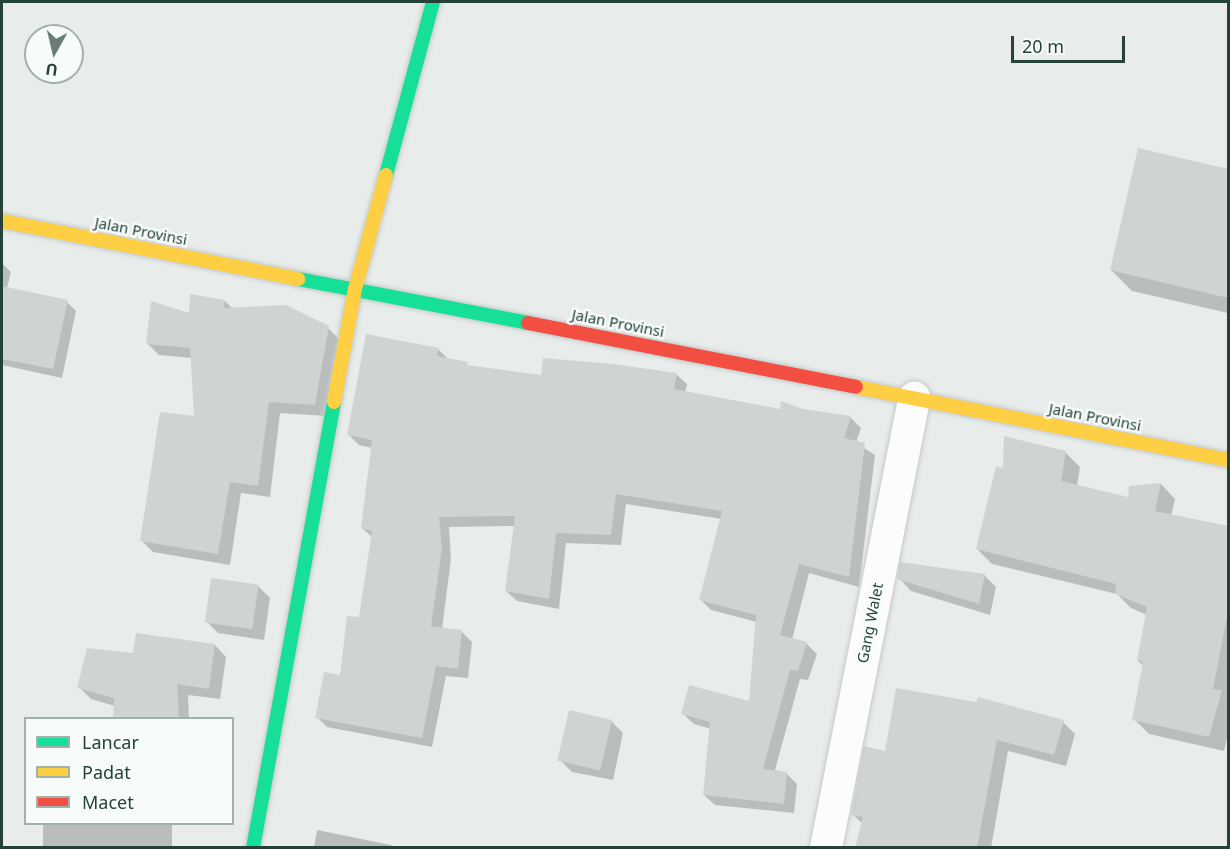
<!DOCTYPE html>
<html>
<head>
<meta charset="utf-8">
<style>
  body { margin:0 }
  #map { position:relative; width:1230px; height:849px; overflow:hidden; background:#e8edeb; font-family:"Noto Sans",sans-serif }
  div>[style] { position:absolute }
  .shadow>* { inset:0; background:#0003; transform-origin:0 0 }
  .building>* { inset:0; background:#cfd4d2; transform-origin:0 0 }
  .roads { filter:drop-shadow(0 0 2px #c5cac8) drop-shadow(0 0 2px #c5cac8) }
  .street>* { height:32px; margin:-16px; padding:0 16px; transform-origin:16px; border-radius:16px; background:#fcfcfc }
  .fast>* { height:14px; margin:-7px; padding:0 7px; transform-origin:7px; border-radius:7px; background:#16e098 }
  .slow>* { height:14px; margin:-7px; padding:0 7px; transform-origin:7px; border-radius:7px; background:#ffcf43 }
  .jam>* { height:14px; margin:-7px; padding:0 7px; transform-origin:7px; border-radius:7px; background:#f24e42 }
  span { translate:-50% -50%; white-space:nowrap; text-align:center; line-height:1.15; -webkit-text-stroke:5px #f7fbf9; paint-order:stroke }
  .street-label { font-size:15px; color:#24423a }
  .frame { position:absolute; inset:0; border:3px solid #24423a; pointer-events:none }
  .legend { position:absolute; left:24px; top:717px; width:210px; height:108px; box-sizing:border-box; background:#f7fbf9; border:2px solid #a3b1ad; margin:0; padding:8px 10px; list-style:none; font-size:18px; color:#24423a }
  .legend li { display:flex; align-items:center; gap:12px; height:30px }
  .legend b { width:30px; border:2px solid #a3b1ad }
  .north { position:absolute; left:24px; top:24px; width:60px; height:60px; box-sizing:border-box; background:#f7fbf9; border:2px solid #a3b1ad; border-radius:50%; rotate:188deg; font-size:16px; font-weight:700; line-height:24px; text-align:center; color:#24423a }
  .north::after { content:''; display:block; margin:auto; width:21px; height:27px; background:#697e78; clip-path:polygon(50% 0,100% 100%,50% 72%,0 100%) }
  .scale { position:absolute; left:1011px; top:36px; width:114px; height:27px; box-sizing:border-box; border:3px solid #24423a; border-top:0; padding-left:8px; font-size:18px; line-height:21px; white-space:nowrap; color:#24423a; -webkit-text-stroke:4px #f7fbf9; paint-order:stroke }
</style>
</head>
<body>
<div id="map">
  <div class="shadow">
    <i style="clip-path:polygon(1139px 150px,1228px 171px,1228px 313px,1132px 291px,1111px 270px)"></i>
    <i style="clip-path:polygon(2px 263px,11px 272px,7px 288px,67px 302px,76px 311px,62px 378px,2px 365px)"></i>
    <i style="clip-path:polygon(225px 301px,233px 309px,328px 328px,340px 340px,326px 416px,280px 413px,270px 497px,241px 493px,230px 565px,153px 552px,141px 540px,195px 418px,192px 358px,159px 355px,147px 343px,191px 315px)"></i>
    <i style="clip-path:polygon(438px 349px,449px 360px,471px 367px,542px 377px,676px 374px,687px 384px,685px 393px,782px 411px,851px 418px,861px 428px,856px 443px,875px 455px,859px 587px,809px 573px,792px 640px,807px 644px,817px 654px,808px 680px,800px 679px,775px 770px,786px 773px,797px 784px,794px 813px,715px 805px,704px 795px,711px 729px,694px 724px,683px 714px,750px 703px,757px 622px,711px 610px,701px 600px,722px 519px,626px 504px,621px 545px,566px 543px,559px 609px,517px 601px,506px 591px,515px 526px,449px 527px,451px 559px,442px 629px,461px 631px,472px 642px,468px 678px,446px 676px,432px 747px,327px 727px,317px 717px,341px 676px,360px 619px,373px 538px,362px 528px,372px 448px,359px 445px,349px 435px)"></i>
    <i style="clip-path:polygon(1065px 452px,1080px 467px,1077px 486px,1129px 499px,1161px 484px,1175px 499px,1171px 516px,1228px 527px,1228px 734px,1224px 751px,1149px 734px,1134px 719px,1144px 666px,1138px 661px,1147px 615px,1131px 608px,1117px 594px,992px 564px,977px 549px,1005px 469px)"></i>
    <i style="clip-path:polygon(984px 575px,996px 587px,990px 615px,911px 591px,899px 578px)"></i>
    <i style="clip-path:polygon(258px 586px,270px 598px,264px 640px,218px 633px,206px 621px)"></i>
    <i style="clip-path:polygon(215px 645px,226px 657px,220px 699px,188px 695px,189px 718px,114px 718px,115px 706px,91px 699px,79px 687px,135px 654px)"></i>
    <i style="clip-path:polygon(611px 721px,623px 733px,613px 780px,572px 772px,560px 760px)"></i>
    <i style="clip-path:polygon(1063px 722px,1075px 734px,1066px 766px,1008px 751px,991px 848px,955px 848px,863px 824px,852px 814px,886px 753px)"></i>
    <i style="left:43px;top:824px;width:129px;height:25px"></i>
    <i style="clip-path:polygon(317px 830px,391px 845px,393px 848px,314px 848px)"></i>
  </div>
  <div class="building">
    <i style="clip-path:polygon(1138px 148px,1228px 169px,1228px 298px,1110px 270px)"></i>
    <i style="clip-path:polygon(2px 286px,68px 300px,53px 369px,2px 359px)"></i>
    <i style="clip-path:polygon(190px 294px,225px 300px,224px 308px,286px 305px,329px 326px,315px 405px,269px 402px,258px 486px,230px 482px,218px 554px,140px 541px,160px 412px,194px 416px,190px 348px,146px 344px,151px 301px,189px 313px)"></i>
    <i style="clip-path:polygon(366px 334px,439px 348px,437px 356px,468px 362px,467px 365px,541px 375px,543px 358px,613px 364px,677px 373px,674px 389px,780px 409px,781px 401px,803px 409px,851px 416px,844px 438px,865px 443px,849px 577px,799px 564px,780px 635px,807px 642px,798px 671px,790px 670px,763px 769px,787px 772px,784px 804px,703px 795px,710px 722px,681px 714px,689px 685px,749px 701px,756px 615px,699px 600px,722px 511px,616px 494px,611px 535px,556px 533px,549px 599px,505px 591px,515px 516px,439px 517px,442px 548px,431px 626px,462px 630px,458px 669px,436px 666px,422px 738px,315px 718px,324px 672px,340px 675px,347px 616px,359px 617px,372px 531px,361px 528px,372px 440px,347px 435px)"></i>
    <i style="clip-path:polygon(1004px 436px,1066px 451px,1061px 481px,1128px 497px,1129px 486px,1161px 483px,1155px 511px,1228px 526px,1228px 612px,1213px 689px,1222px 690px,1209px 737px,1132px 720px,1143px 662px,1137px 661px,1147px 607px,1115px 594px,1116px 584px,976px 549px,996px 466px,1003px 468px)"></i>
    <i style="clip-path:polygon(900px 562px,985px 574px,979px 604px,897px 579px)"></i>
    <i style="left:211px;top:578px;width:48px;height:45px;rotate:8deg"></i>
    <i style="clip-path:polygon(136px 633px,215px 644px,209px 689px,177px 684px,179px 718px,113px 718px,114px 698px,77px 688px,87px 648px,133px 653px)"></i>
    <i style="clip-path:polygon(896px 688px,976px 702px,978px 697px,1064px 720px,1054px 755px,997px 740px,977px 848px,855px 848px,863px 817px,851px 815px,864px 746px,885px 751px)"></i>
    <i style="left:569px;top:710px;width:44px;height:52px;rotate:13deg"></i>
  </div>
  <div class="roads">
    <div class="street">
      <i style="left:826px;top:848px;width:459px;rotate:-78.9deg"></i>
    </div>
    <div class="fast">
      <i style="left:386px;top:175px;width:179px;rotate:-74.8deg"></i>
      <i style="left:298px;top:279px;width:234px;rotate:10.8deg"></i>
      <i style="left:253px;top:848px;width:453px;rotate:-79.7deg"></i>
    </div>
    <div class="slow">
      <i style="left:2px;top:221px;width:302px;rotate:11.1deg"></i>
      <i style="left:856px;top:387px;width:379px;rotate:11.1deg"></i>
      <i style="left:334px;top:402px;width:115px;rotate:-79.5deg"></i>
      <i style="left:355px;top:289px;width:118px;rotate:-74.8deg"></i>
    </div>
    <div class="jam">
      <i style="left:528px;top:323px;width:334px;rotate:11deg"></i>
    </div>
  </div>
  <div class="street-label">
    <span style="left:141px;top:231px;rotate:11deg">Jalan Provinsi</span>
    <span style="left:618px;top:323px;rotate:11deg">Jalan Provinsi</span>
    <span style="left:1095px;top:417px;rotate:11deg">Jalan Provinsi</span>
    <span style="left:870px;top:623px;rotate:-79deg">Gang Walet</span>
  </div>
  <div class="frame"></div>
  <ul class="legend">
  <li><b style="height:8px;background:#16e098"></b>Lancar</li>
  <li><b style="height:8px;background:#ffcf43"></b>Padat</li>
  <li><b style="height:8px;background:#f24e42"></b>Macet</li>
  </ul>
  <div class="north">U</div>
  <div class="scale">20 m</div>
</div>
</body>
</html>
